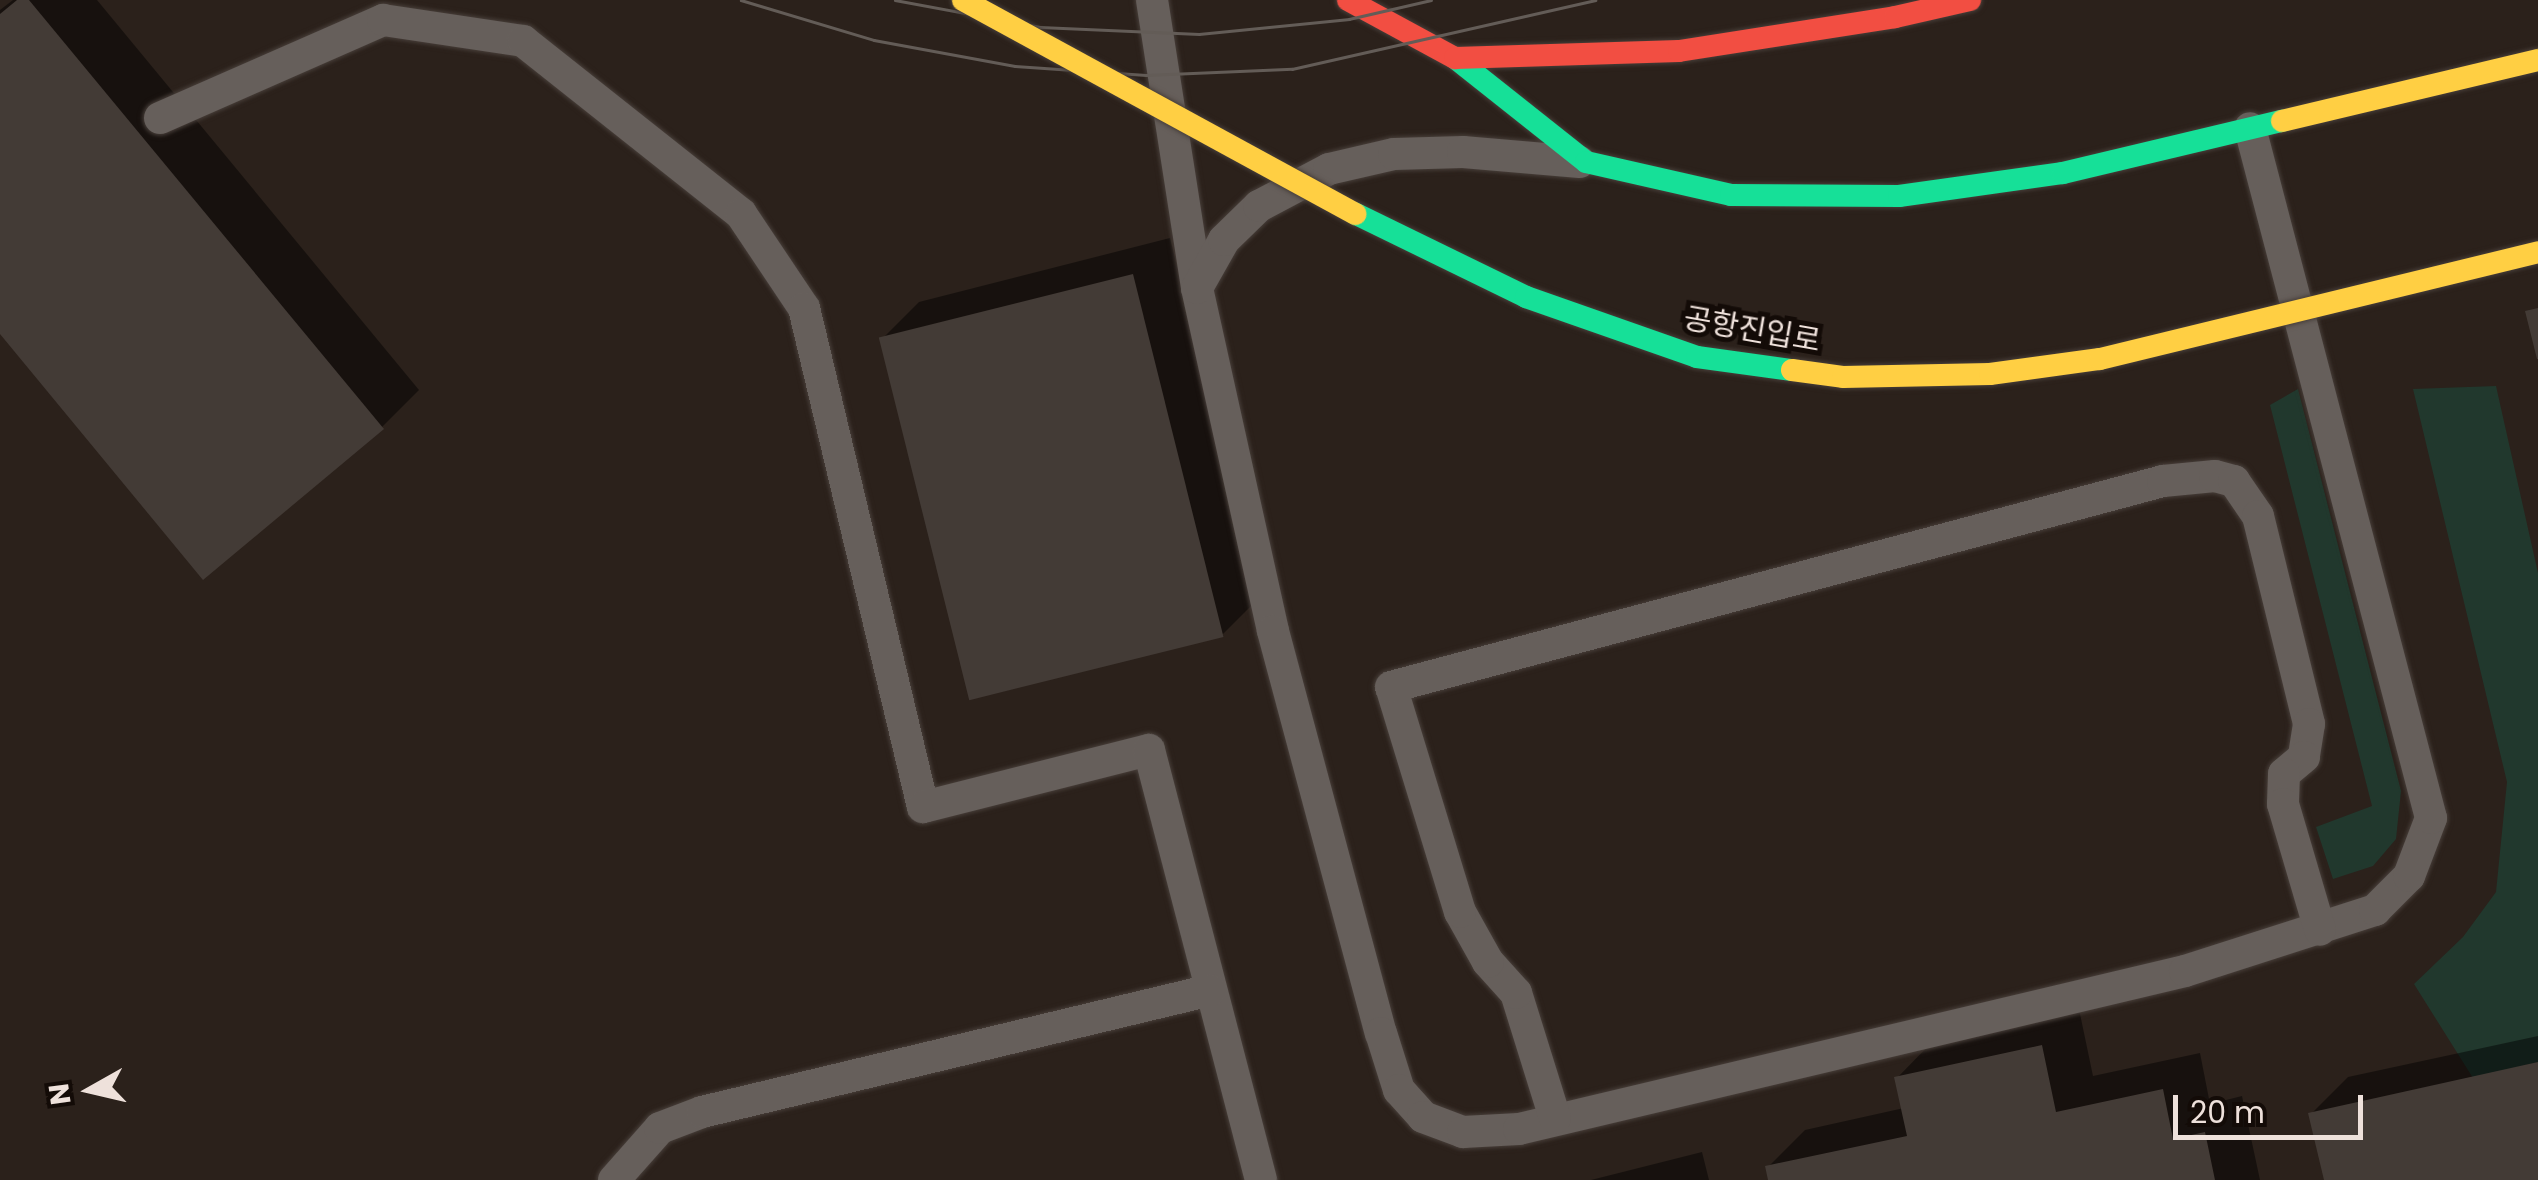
<!DOCTYPE html>
<html>
<head>
<meta charset="utf-8">
<style>
  body { margin:0 }
  #map { position:relative; width:2538px; height:1180px; overflow:hidden; background:#2b211b; font-family:Poppins,"Noto Sans KR",sans-serif }
  div>[style] { position:absolute }
  .green>* { inset:0; background:#21382d }
  .shadow>* { inset:0; background:#0007 }
  .building>* { inset:0; background:#433b36; transform-origin:0 0 }
  .roads { filter:drop-shadow(0 0 2px #473e39) drop-shadow(0 0 2px #473e39) }
  .lane>* { height:32px; margin:-16px; padding:0 16px; transform-origin:16px; border-radius:16px; background:#665f5b }
  .fast>* { height:22px; margin:-11px; padding:0 11px; transform-origin:11px; border-radius:11px; background:#16e098 }
  .slow>* { height:22px; margin:-11px; padding:0 11px; transform-origin:11px; border-radius:11px; background:#ffcf43 }
  .jam>* { height:22px; margin:-11px; padding:0 11px; transform-origin:11px; border-radius:11px; background:#f24e42 }
  .tram>* { height:2.5px; margin:-1.25px; padding:0 1.25px; transform-origin:1.25px; border-radius:1.25px; background:#635c57 }
  .bridges { filter:drop-shadow(0 0 2px #473e39) drop-shadow(0 0 2px #473e39) }
  .fast-bridge>* { height:22px; margin:-11px; padding:0 11px; transform-origin:11px; border-radius:11px; background:#16e098 }
  .slow-bridge>* { height:22px; margin:-11px; padding:0 11px; transform-origin:11px; border-radius:11px; background:#ffcf43 }
  span { translate:-50% -50%; white-space:nowrap; text-align:center; line-height:1.15; -webkit-text-stroke:10px #130b07; paint-order:stroke }
  .street-label { font-size:30px; color:#eee1db }
  .north { position:absolute; left:40px; top:1040px; width:100px; height:100px; -webkit-text-stroke:8px #130b07; paint-order:stroke; rotate:262deg; font-size:28px; font-weight:700; line-height:40px; text-align:center; color:#eee1db }
  .north::after { content:''; display:block; margin:auto; width:35px; height:45px; background:#eee1db; clip-path:polygon(50% 0,100% 100%,50% 72%,0 100%) }
  .scale { position:absolute; left:2173px; top:1095px; width:190px; height:45px; box-sizing:border-box; border:5px solid #eee1db; border-top:0; padding-left:12px; font-size:30px; line-height:35px; white-space:nowrap; color:#eee1db; -webkit-text-stroke:8px #130b07; paint-order:stroke }
</style>
</head>
<body>
<div id="map">
  <div class="green">
    <i style="clip-path:polygon(2496px 386px,2538px 573px,2538px 1062px,2473px 1078px,2414px 984px,2463px 937px,2496px 892px,2507px 782px,2413px 389px)"></i>
    <i style="clip-path:polygon(2298px 389px,2401px 791px,2396px 839px,2373px 866px,2333px 879px,2316px 827px,2372px 806px,2270px 405px)"></i>
  </div>
  <div class="shadow">
    <i style="clip-path:polygon(13px 0,97px 0,419px 390px,382px 427px,0 330px,0 10px)"></i>
    <i style="clip-path:polygon(1170px 238px,1261px 596px,1223px 634px,882px 339px,919px 302px)"></i>
    <i style="clip-path:polygon(2079px 1009px,2093px 1076px,2200px 1053px,2210px 1104px,2242px 1096px,2260px 1180px,1771px 1180px,1768px 1167px,1805px 1130px,1904px 1108px,1897px 1078px,1934px 1040px)"></i>
    <i style="clip-path:polygon(2538px 1036px,2538px 1180px,2326px 1180px,2311px 1114px,2348px 1077px)"></i>
    <i style="clip-path:polygon(1702px 1152px,1709px 1180px,1591px 1180px)"></i>
  </div>
  <div class="building">
    <i style="clip-path:polygon(17px 0,29px 0,384px 429px,203px 580px,0 334px,0 14px)"></i>
    <i style="left:1133px;top:274px;width:374px;height:262px;rotate:76deg"></i>
    <i style="clip-path:polygon(2538px 308px,2538px 359px,2537px 359px,2525px 311px)"></i>
    <i style="clip-path:polygon(2042px 1045px,2056px 1112px,2163px 1089px,2173px 1139px,2205px 1132px,2215px 1180px,1768px 1180px,1765px 1166px,1907px 1136px,1894px 1077px)"></i>
    <i style="clip-path:polygon(2538px 1062px,2538px 1180px,2324px 1180px,2308px 1113px)"></i>
  </div>
  <div class="roads">
    <div class="lane">
      <i style="left:1152px;top:0;width:291px;rotate:81.1deg"></i>
      <i style="left:1197px;top:288px;width:351px;rotate:77.5deg"></i>
      <i style="left:1273px;top:631px;width:416px;rotate:75deg"></i>
      <i style="left:1381px;top:1033px;width:60px;rotate:72.5deg"></i>
      <i style="left:1399px;top:1090px;width:36px;rotate:48deg"></i>
      <i style="left:1423px;top:1117px;width:43px;rotate:20.6deg"></i>
      <i style="left:1463px;top:1132px;width:56px;rotate:-3.1deg"></i>
      <i style="left:1519px;top:1129px;width:684px;rotate:-13.35deg"></i>
      <i style="left:2185px;top:971px;width:200px;rotate:-17.8deg"></i>
      <i style="left:2375px;top:910px;width:48px;rotate:-45deg"></i>
      <i style="left:2409px;top:876px;width:62px;rotate:-69.2deg"></i>
      <i style="left:2431px;top:818px;width:713px;rotate:-104.7deg"></i>
      <i style="left:160px;top:118px;width:244px;rotate:-23.7deg"></i>
      <i style="left:383px;top:20px;width:142px;rotate:8.5deg"></i>
      <i style="left:523px;top:41px;width:278px;rotate:38.4deg"></i>
      <i style="left:741px;top:214px;width:113px;rotate:56.2deg"></i>
      <i style="left:804px;top:308px;width:513px;rotate:76.59deg"></i>
      <i style="left:923px;top:807px;width:233px;rotate:-14.2deg"></i>
      <i style="left:1149px;top:750px;width:444px;rotate:75.4deg"></i>
      <i style="left:1197px;top:288px;width:55px;rotate:-60.6deg"></i>
      <i style="left:1224px;top:240px;width:49px;rotate:-44.2deg"></i>
      <i style="left:1259px;top:206px;width:79px;rotate:-27.9deg"></i>
      <i style="left:1329px;top:169px;width:67px;rotate:-13deg"></i>
      <i style="left:1394px;top:154px;width:69px;rotate:-1.7deg"></i>
      <i style="left:1463px;top:152px;width:117px;rotate:4.9deg"></i>
      <i style="left:1555px;top:1118px;width:131px;rotate:-107.3deg"></i>
      <i style="left:1516px;top:993px;width:42px;rotate:-132.1deg"></i>
      <i style="left:1488px;top:962px;width:57px;rotate:-119.2deg"></i>
      <i style="left:1460px;top:912px;width:235px;rotate:-107deg"></i>
      <i style="left:1391px;top:687px;width:799px;rotate:-14.94deg"></i>
      <i style="left:2163px;top:481px;width:52px;rotate:-5.5deg"></i>
      <i style="left:2215px;top:476px;width:20px;rotate:15deg"></i>
      <i style="left:2234px;top:481px;width:42px;rotate:55.6deg"></i>
      <i style="left:2258px;top:516px;width:214px;rotate:76.2deg"></i>
      <i style="left:2309px;top:724px;width:33px;rotate:99deg"></i>
      <i style="left:2304px;top:757px;width:26px;rotate:140deg"></i>
      <i style="left:2284px;top:774px;width:30px;rotate:92deg"></i>
      <i style="left:2283px;top:804px;width:131px;rotate:73.6deg"></i>
      <i style="left:614px;top:1180px;width:69px;rotate:-48.5deg"></i>
      <i style="left:660px;top:1128px;width:45px;rotate:-20.9deg"></i>
      <i style="left:702px;top:1112px;width:523px;rotate:-13.48deg"></i>
    </div>
    <div class="fast">
      <i style="left:1455px;top:58px;width:167px;rotate:38.4deg"></i>
      <i style="left:1586px;top:162px;width:149px;rotate:12.8deg"></i>
      <i style="left:1731px;top:195px;width:168px;rotate:0.3deg"></i>
      <i style="left:1899px;top:196px;width:166px;rotate:-8deg"></i>
      <i style="left:2063px;top:173px;width:225px;rotate:-13.4deg"></i>
    </div>
    <div class="slow">
      <i style="left:2282px;top:121px;width:263px;rotate:-13.4deg"></i>
    </div>
    <div class="jam">
      <i style="left:1348px;top:0;width:122px;rotate:28.5deg"></i>
      <i style="left:1455px;top:58px;width:224px;rotate:-1.8deg"></i>
      <i style="left:1679px;top:51px;width:219px;rotate:-8.9deg"></i>
      <i style="left:1895px;top:17px;width:77px;rotate:-12.8deg"></i>
    </div>
  </div>
  <div class="tram">
    <i style="left:741px;top:0;width:139px;rotate:16.7deg"></i>
    <i style="left:874px;top:40px;width:143px;rotate:10.4deg"></i>
    <i style="left:1015px;top:66px;width:131px;rotate:3.9deg"></i>
    <i style="left:1146px;top:75px;width:146px;rotate:-2.4deg"></i>
    <i style="left:1292px;top:69px;width:311px;rotate:-12.8deg"></i>
    <i style="left:895px;top:0;width:147px;rotate:10.5deg"></i>
    <i style="left:1040px;top:27px;width:159px;rotate:2.5deg"></i>
    <i style="left:1199px;top:34px;width:151px;rotate:-5.7deg"></i>
    <i style="left:1349px;top:19px;width:84px;rotate:-13deg"></i>
  </div>
  <div class="bridges">
    <div class="fast-bridge">
      <i style="left:1356px;top:214px;width:189px;rotate:26deg"></i>
      <i style="left:1526px;top:297px;width:181px;rotate:19.3deg"></i>
      <i style="left:1697px;top:357px;width:96px;rotate:7.8deg"></i>
    </div>
    <div class="slow-bridge">
      <i style="left:963px;top:0;width:447px;rotate:28.6deg"></i>
      <i style="left:1792px;top:370px;width:51px;rotate:7.8deg"></i>
      <i style="left:1843px;top:377px;width:147px;rotate:-1.2deg"></i>
      <i style="left:1990px;top:374px;width:111px;rotate:-7.8deg"></i>
      <i style="left:2100px;top:359px;width:451px;rotate:-13.7deg"></i>
    </div>
  </div>
  <div class="street-label">
    <span style="left:1752px;top:330px;rotate:10deg">공항진입로</span>
  </div>
  <div class="north">N</div>
  <div class="scale">20 m</div>
</div>
</body>
</html>
